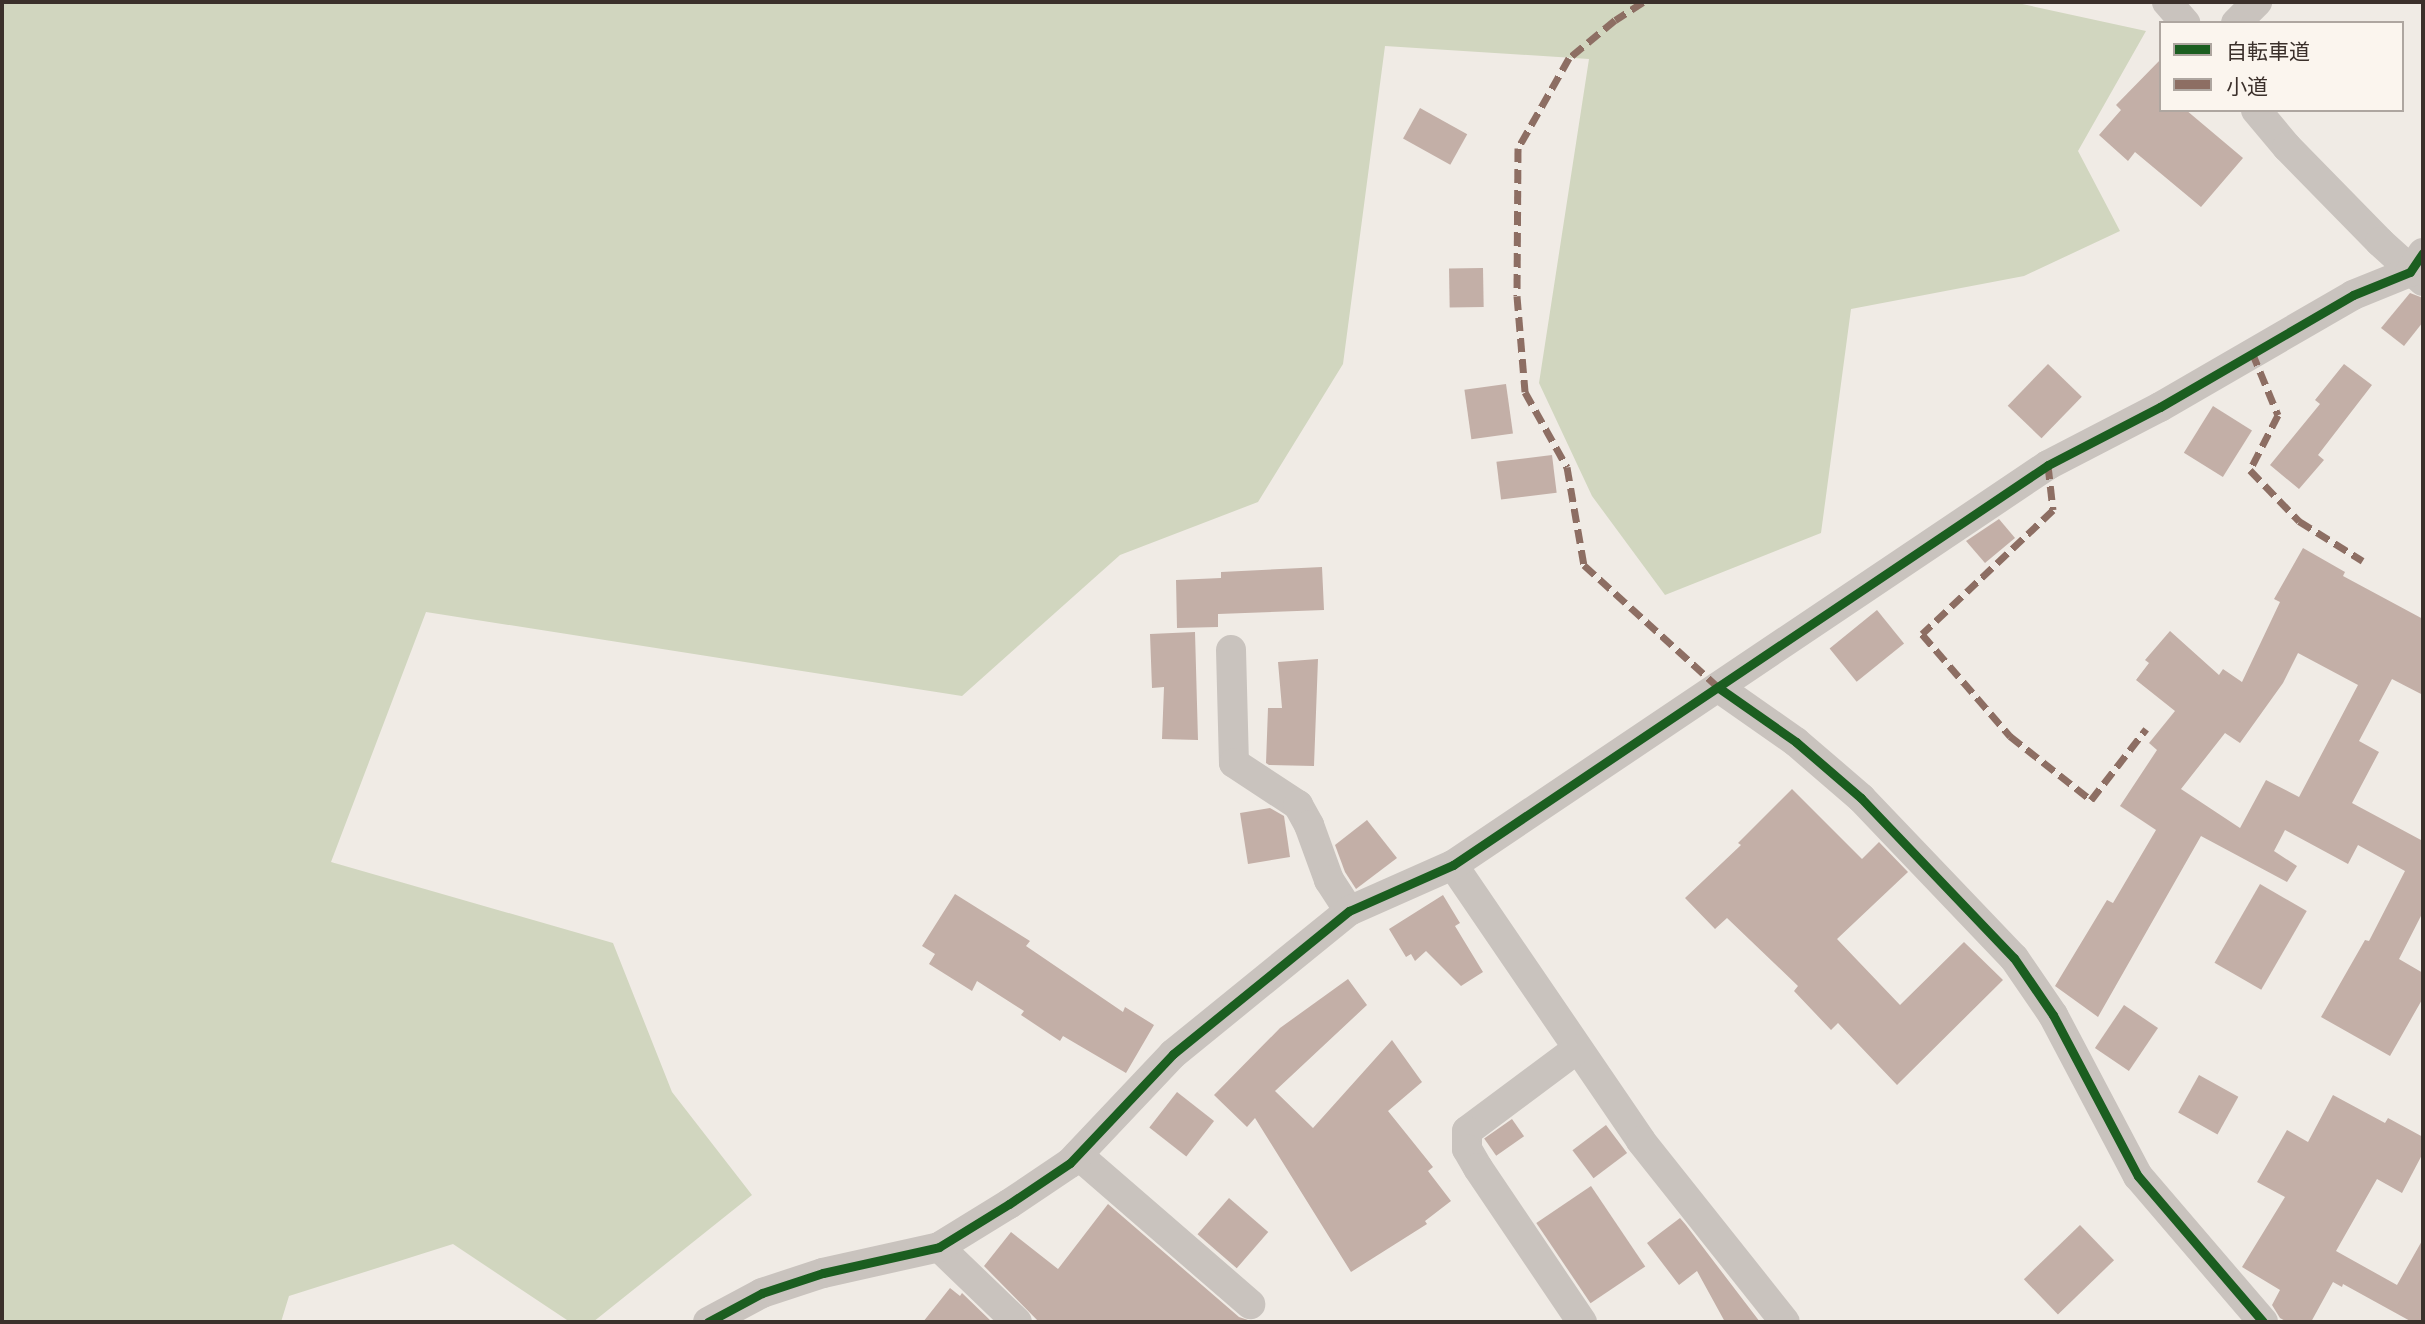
<!DOCTYPE html>
<html>
<head>
<meta charset="utf-8">
<style>
  body { margin:0 }
  #map { position:relative; width:2425px; height:1324px; overflow:hidden; background:#f0ebe5; font-family:Cabin,"Noto Sans JP",sans-serif }
  div>[style] { position:absolute }
  .green>* { inset:0; background:#d1d6bf }
  .building>* { inset:0; background:#c3afa7; transform-origin:0 0 }
  .minor>* { height:30px; margin:-15px; padding:0 15px; transform-origin:15px; border-radius:15px; background:#c9c3be }
  .quiet>* { height:7px; margin-top:-3.5px; transform-origin:0; background:repeating-linear-gradient(90deg,#8d6e63 0 14px,transparent 0 21px) }
  .cycleway>* { height:9px; margin:-4.5px; padding:0 4.5px; transform-origin:4.5px; border-radius:4.5px; background:#1b5e20 }
  span { translate:-50% -50%; white-space:nowrap; text-align:center; line-height:1.15; -webkit-text-stroke:5px #fbf5ee; paint-order:stroke }
  .frame { position:absolute; inset:0; border:4px solid #3b302b; pointer-events:none }
  .legend { position:absolute; left:2159px; top:21px; width:245px; height:91px; box-sizing:border-box; background:#fbf5ee; border:2px solid #aea6a0; margin:0; padding:9px 12px; list-style:none; font-size:21px; color:#3b302b }
  .legend li { display:flex; align-items:center; gap:14px; height:35px }
  .legend b { width:35px; border:2px solid #aea6a0 }
</style>
</head>
<body>
<div id="map">
  <div class="green">
    <i style="clip-path:polygon(2px 2px,2013px 2px,2146px 31px,2078px 151px,2120px 231px,2024px 276px,1851px 309px,1821px 533px,1665px 595px,1592px 496px,1539px 383px,1589px 59px,1385px 46px,1343px 364px,1258px 502px,1120px 555px,962px 696px,426px 612px,331px 862px,613px 943px,672px 1092px,752px 1195px,593px 1322px,570px 1322px,453px 1244px,289px 1296px,281px 1322px,2px 1322px)"></i>
  </div>
  <div class="building">
    <i style="clip-path:polygon(2161px 59px,2161px 110px,2186px 110px,2243px 158px,2201px 207px,2135px 152px,2128px 161px,2099px 135px,2121px 110px,2116px 105px)"></i>
    <i style="left:1420px;top:108px;width:54px;height:35px;rotate:29deg"></i>
    <i style="left:1483px;top:268px;width:39px;height:34px;rotate:89deg"></i>
    <i style="clip-path:polygon(2410px 293px,2423px 298px,2423px 322px,2404px 346px,2381px 328px)"></i>
    <i style="left:2048px;top:364px;width:47px;height:58px;rotate:44deg"></i>
    <i style="clip-path:polygon(2344px 364px,2372px 385px,2318px 455px,2324px 460px,2299px 489px,2270px 465px,2320px 404px,2315px 400px)"></i>
    <i style="left:1506px;top:384px;width:50px;height:42px;rotate:82deg"></i>
    <i style="left:2213px;top:406px;width:46px;height:55px;rotate:32deg"></i>
    <i style="left:1552px;top:455px;width:38px;height:56px;rotate:83deg"></i>
    <i style="clip-path:polygon(1999px 519px,2015px 538px,1985px 563px,1966px 541px)"></i>
    <i style="clip-path:polygon(evenodd,2303px 548px,2345px 572px,2343px 576px,2423px 619px,2423px 695px,2392px 679px,2359px 741px,2379px 752px,2352px 803px,2421px 840px,2423px 835px,2423px 912px,2399px 959px,2423px 973px,2423px 998px,2390px 1056px,2321px 1017px,2365px 940px,2369px 941px,2405px 871px,2358px 845px,2348px 864px,2285px 830px,2274px 851px,2297px 866px,2287px 882px,2201px 836px,2098px 1017px,2055px 986px,2107px 900px,2113px 903px,2156px 830px,2120px 806px,2157px 750px,2149px 743px,2175px 711px,2136px 680px,2149px 663px,2145px 660px,2170px 631px,2219px 675px,2223px 669px,2242px 682px,2280px 602px,2274px 599px,2303px 548px,2298px 653px,2358px 685px,2299px 797px,2266px 780px,2240px 828px,2181px 789px,2225px 733px,2240px 743px,2283px 683px,2298px 653px)"></i>
    <i style="clip-path:polygon(1322px 567px,1324px 610px,1218px 614px,1218px 627px,1177px 628px,1176px 580px,1221px 578px,1221px 572px)"></i>
    <i style="left:1877px;top:610px;width:43px;height:61px;rotate:51deg"></i>
    <i style="clip-path:polygon(1195px 632px,1198px 740px,1162px 739px,1164px 687px,1152px 688px,1150px 634px)"></i>
    <i style="clip-path:polygon(1318px 659px,1314px 766px,1269px 765px,1266px 763px,1268px 708px,1282px 708px,1278px 662px)"></i>
    <i style="clip-path:polygon(1792px 789px,1862px 859px,1879px 842px,1908px 872px,1837px 939px,1900px 1005px,1964px 942px,2003px 980px,1897px 1085px,1838px 1023px,1831px 1030px,1794px 991px,1798px 986px,1727px 918px,1715px 929px,1685px 898px,1741px 845px,1738px 843px)"></i>
    <i style="clip-path:polygon(1270px 808px,1284px 816px,1290px 857px,1248px 864px,1240px 813px)"></i>
    <i style="clip-path:polygon(1367px 820px,1397px 858px,1356px 889px,1345px 872px,1335px 845px)"></i>
    <i style="left:2260px;top:884px;width:54px;height:91px;rotate:30deg"></i>
    <i style="clip-path:polygon(955px 894px,1030px 941px,1026px 946px,1123px 1012px,1125px 1007px,1154px 1025px,1126px 1073px,1063px 1036px,1060px 1041px,1021px 1015px,1024px 1011px,977px 981px,972px 991px,929px 964px,935px 954px,922px 946px)"></i>
    <i style="clip-path:polygon(1443px 895px,1460px 923px,1455px 926px,1483px 972px,1461px 986px,1426px 951px,1415px 961px,1411px 954px,1406px 957px,1389px 929px)"></i>
    <i style="clip-path:polygon(1348px 979px,1367px 1005px,1275px 1091px,1313px 1128px,1392px 1040px,1422px 1082px,1388px 1111px,1433px 1167px,1428px 1171px,1451px 1201px,1425px 1221px,1427px 1224px,1351px 1272px,1255px 1118px,1247px 1127px,1214px 1095px,1280px 1028px)"></i>
    <i style="left:2124px;top:1005px;width:41px;height:52px;rotate:34deg"></i>
    <i style="left:2199px;top:1075px;width:45px;height:43px;rotate:29deg"></i>
    <i style="left:1177px;top:1092px;width:47px;height:45px;rotate:38deg"></i>
    <i style="clip-path:polygon(2333px 1095px,2385px 1123px,2388px 1118px,2423px 1137px,2423px 1153px,2402px 1193px,2377px 1179px,2336px 1251px,2397px 1285px,2423px 1239px,2423px 1322px,2412px 1322px,2343px 1284px,2342px 1287px,2333px 1282px,2311px 1322px,2287px 1322px,2280px 1318px,2272px 1305px,2280px 1290px,2242px 1267px,2285px 1197px,2257px 1182px,2287px 1130px,2308px 1142px)"></i>
    <i style="left:1512px;top:1119px;width:21px;height:34px;rotate:55deg"></i>
    <i style="left:1606px;top:1125px;width:35px;height:42px;rotate:53deg"></i>
    <i style="left:1591px;top:1186px;width:97px;height:66px;rotate:56deg"></i>
    <i style="left:1229px;top:1198px;width:52px;height:48px;rotate:41deg"></i>
    <i style="clip-path:polygon(1108px 1204px,1239px 1317px,1254px 1322px,1039px 1322px,984px 1266px,1011px 1232px,1058px 1269px)"></i>
    <i style="clip-path:polygon(1680px 1218px,1686px 1225px,1760px 1322px,1725px 1322px,1697px 1271px,1679px 1285px,1647px 1243px)"></i>
    <i style="left:2080px;top:1225px;width:49px;height:78px;rotate:46deg"></i>
    <i style="clip-path:polygon(950px 1288px,960px 1296px,962px 1293px,992px 1322px,923px 1322px)"></i>
  </div>
  <div class="minor">
    <i style="left:2167px;top:2px;width:28px;rotate:49deg"></i>
    <i style="left:2236px;top:23px;width:30px;rotate:-45deg"></i>
    <i style="left:2256px;top:110px;width:48px;rotate:50deg"></i>
    <i style="left:2287px;top:147px;width:133px;rotate:45.6deg"></i>
    <i style="left:2380px;top:242px;width:58px;rotate:42.2deg"></i>
    <i style="left:1231px;top:650px;width:113px;rotate:88.5deg"></i>
    <i style="left:1234px;top:763px;width:77px;rotate:33.3deg"></i>
    <i style="left:1298px;top:805px;width:23px;rotate:61deg"></i>
    <i style="left:1309px;top:825px;width:59px;rotate:70deg"></i>
    <i style="left:1329px;top:880px;width:37px;rotate:57deg"></i>
    <i style="left:1719px;top:688px;width:94px;rotate:35deg"></i>
    <i style="left:1796px;top:742px;width:86px;rotate:40.7deg"></i>
    <i style="left:1861px;top:798px;width:221px;rotate:46.3deg"></i>
    <i style="left:2014px;top:958px;width:69px;rotate:55.6deg"></i>
    <i style="left:2053px;top:1015px;width:182px;rotate:62.2deg"></i>
    <i style="left:2138px;top:1176px;width:192px;rotate:49.4deg"></i>
    <i style="left:1453px;top:865px;width:334px;rotate:55.7deg"></i>
    <i style="left:1641px;top:1141px;width:231px;rotate:51.5deg"></i>
    <i style="left:1577px;top:1049px;width:137px;rotate:143.3deg"></i>
    <i style="left:1467px;top:1131px;width:18px;rotate:90deg"></i>
    <i style="left:1467px;top:1149px;width:22px;rotate:60deg"></i>
    <i style="left:1478px;top:1168px;width:186px;rotate:56deg"></i>
    <i style="left:1078px;top:1155px;width:228px;rotate:40.9deg"></i>
    <i style="left:939px;top:1247px;width:108px;rotate:43.9deg"></i>
    <i style="left:708px;top:1322px;width:61px;rotate:-28.2deg"></i>
    <i style="left:762px;top:1293px;width:64px;rotate:-18.2deg"></i>
    <i style="left:823px;top:1273px;width:119px;rotate:-12.6deg"></i>
    <i style="left:939px;top:1247px;width:82px;rotate:-31.6deg"></i>
    <i style="left:1009px;top:1204px;width:73px;rotate:-33.9deg"></i>
    <i style="left:1070px;top:1163px;width:150px;rotate:-46.6deg"></i>
    <i style="left:1173px;top:1054px;width:227px;rotate:-39.1deg"></i>
    <i style="left:1349px;top:911px;width:114px;rotate:-23.9deg"></i>
    <i style="left:1453px;top:865px;width:717px;rotate:-33.91deg"></i>
    <i style="left:2048px;top:465px;width:126px;rotate:-27.4deg"></i>
    <i style="left:2160px;top:407px;width:223px;rotate:-30.1deg"></i>
    <i style="left:2353px;top:295px;width:61px;rotate:-22deg"></i>
    <i style="left:2410px;top:272px;width:23px;rotate:-56deg"></i>
  </div>
  <div class="quiet">
    <i style="left:1643px;top:2px;width:33px;rotate:147deg"></i>
    <i style="left:1615px;top:20px;width:60px;rotate:140.4deg"></i>
    <i style="left:1569px;top:58px;width:103px;rotate:119.5deg"></i>
    <i style="left:1518px;top:148px;width:148px;rotate:90.4deg"></i>
    <i style="left:1517px;top:296px;width:96px;rotate:85.2deg"></i>
    <i style="left:1525px;top:392px;width:86px;rotate:60.8deg"></i>
    <i style="left:1567px;top:467px;width:99px;rotate:80.2deg"></i>
    <i style="left:1584px;top:565px;width:183px;rotate:42.3deg"></i>
    <i style="left:2252px;top:352px;width:68px;rotate:67.6deg"></i>
    <i style="left:2278px;top:415px;width:62px;rotate:117deg"></i>
    <i style="left:2250px;top:470px;width:71px;rotate:46.1deg"></i>
    <i style="left:2299px;top:521px;width:75px;rotate:32deg"></i>
    <i style="left:2048px;top:465px;width:45px;rotate:83.7deg"></i>
    <i style="left:2053px;top:510px;width:180px;rotate:136.6deg"></i>
    <i style="left:1922px;top:634px;width:135px;rotate:49.2deg"></i>
    <i style="left:2010px;top:736px;width:103px;rotate:38.3deg"></i>
    <i style="left:2091px;top:800px;width:90px;rotate:-52.2deg"></i>
  </div>
  <div class="cycleway">
    <i style="left:1719px;top:688px;width:94px;rotate:35deg"></i>
    <i style="left:1796px;top:742px;width:86px;rotate:40.7deg"></i>
    <i style="left:1861px;top:798px;width:221px;rotate:46.3deg"></i>
    <i style="left:2014px;top:958px;width:69px;rotate:55.6deg"></i>
    <i style="left:2053px;top:1015px;width:182px;rotate:62.2deg"></i>
    <i style="left:2138px;top:1176px;width:192px;rotate:49.4deg"></i>
    <i style="left:708px;top:1322px;width:61px;rotate:-28.2deg"></i>
    <i style="left:762px;top:1293px;width:64px;rotate:-18.2deg"></i>
    <i style="left:823px;top:1273px;width:119px;rotate:-12.6deg"></i>
    <i style="left:939px;top:1247px;width:82px;rotate:-31.6deg"></i>
    <i style="left:1009px;top:1204px;width:73px;rotate:-33.9deg"></i>
    <i style="left:1070px;top:1163px;width:150px;rotate:-46.6deg"></i>
    <i style="left:1173px;top:1054px;width:227px;rotate:-39.1deg"></i>
    <i style="left:1349px;top:911px;width:114px;rotate:-23.9deg"></i>
    <i style="left:1453px;top:865px;width:717px;rotate:-33.91deg"></i>
    <i style="left:2048px;top:465px;width:126px;rotate:-27.4deg"></i>
    <i style="left:2160px;top:407px;width:223px;rotate:-30.1deg"></i>
    <i style="left:2353px;top:295px;width:61px;rotate:-22deg"></i>
    <i style="left:2410px;top:272px;width:23px;rotate:-56deg"></i>
  </div>
  <div class="frame"></div>
  <ul class="legend">
  <li><b style="height:9px;background:#1b5e20"></b>自転車道</li>
  <li><b style="height:9px;background:#8d6e63"></b>小道</li>
  </ul>
</div>
</body>
</html>
